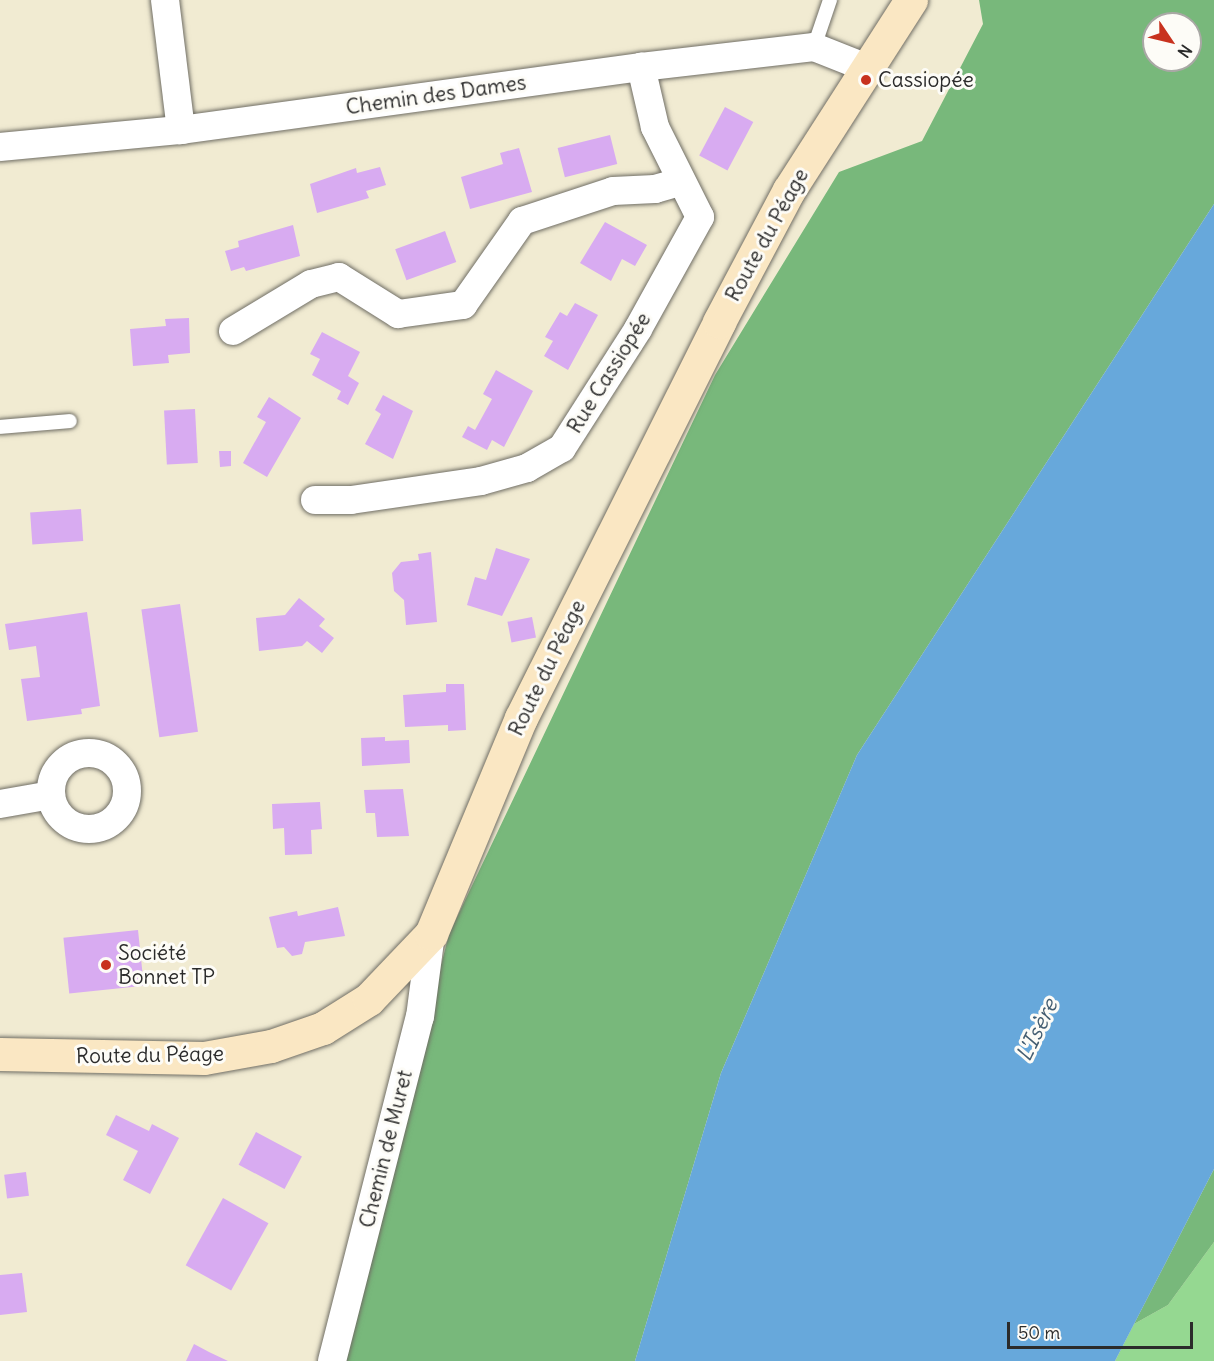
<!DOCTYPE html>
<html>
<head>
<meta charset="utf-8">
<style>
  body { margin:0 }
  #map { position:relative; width:1214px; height:1361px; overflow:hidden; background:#f1ebd2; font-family:Delius,sans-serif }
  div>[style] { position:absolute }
  .green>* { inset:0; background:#95d891 }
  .forest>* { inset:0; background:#78b87b }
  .water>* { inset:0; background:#67a8db }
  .building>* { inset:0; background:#d8abf1; transform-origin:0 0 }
  .roads { filter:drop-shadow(0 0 2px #706e65) drop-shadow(0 0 2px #706e65) }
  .lane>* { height:14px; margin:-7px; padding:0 7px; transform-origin:7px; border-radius:7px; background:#fff }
  .street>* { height:28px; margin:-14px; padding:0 14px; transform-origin:14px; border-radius:14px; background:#fff }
  .street>.ring { margin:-14px; padding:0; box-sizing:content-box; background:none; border:28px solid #fff; border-radius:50% }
  .secondary>* { height:33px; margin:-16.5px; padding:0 16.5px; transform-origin:16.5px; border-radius:16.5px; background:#fae7c3 }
  .dots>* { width:16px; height:16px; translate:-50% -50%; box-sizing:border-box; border:3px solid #fdfcf7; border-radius:50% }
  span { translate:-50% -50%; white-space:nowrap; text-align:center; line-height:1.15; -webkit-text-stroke:6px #fdfcf7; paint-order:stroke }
  .poi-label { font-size:21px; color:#2b2b2b }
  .left { translate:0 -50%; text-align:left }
  .street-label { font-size:21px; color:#2b2b2b }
  .water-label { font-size:22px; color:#435d71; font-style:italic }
  .north { position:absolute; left:1142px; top:12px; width:60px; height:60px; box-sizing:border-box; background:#fdfcf7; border:2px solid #a9a8a5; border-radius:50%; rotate:125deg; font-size:16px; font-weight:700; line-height:24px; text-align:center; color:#2b2b2b }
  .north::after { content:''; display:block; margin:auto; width:21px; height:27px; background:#c8321e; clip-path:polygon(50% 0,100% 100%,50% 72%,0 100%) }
  .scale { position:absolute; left:1007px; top:1322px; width:186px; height:27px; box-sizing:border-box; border:3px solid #2b2b2b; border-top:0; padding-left:8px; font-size:18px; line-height:21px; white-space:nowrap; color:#2b2b2b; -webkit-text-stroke:4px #fdfcf7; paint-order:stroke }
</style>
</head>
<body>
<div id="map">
  <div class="green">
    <i style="clip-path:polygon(1214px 1242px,1214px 1361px,1115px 1361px,1134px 1324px,1168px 1305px)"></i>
  </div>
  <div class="forest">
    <i style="clip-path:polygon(evenodd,979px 0,1214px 0,1214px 204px,857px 755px,721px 1073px,635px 1361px,340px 1361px,449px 934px,715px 375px,839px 172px,922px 141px,983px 24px,979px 0,1154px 24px,1190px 24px,1190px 60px,1154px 60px,1154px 24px)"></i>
    <i style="clip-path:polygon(1214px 1169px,1214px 1242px,1168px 1305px,1134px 1324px)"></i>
  </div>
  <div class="water">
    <i style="clip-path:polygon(1214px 204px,1214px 1169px,1115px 1361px,635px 1361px,721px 1073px,857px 755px)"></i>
  </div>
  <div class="building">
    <i style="left:725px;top:107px;width:32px;height:55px;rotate:28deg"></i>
    <i style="left:610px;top:135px;width:30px;height:54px;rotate:76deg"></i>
    <i style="clip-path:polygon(519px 148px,532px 192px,470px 209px,461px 177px,503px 164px,500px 153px)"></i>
    <i style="clip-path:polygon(380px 167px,386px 185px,366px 191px,369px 198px,317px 213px,310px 184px,356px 168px,357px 173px)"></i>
    <i style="clip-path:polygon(605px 222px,647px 245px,635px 266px,622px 259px,611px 281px,580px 263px)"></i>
    <i style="clip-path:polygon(293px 225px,300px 256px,246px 271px,244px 267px,231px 271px,225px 251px,239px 247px,238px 241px)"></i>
    <i style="left:445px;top:231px;width:33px;height:53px;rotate:70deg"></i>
    <i style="clip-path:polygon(575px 303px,598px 315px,568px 370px,544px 356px,553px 341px,545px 337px,560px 312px,567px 316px)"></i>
    <i style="clip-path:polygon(189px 318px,190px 353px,168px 355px,169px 363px,133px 366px,130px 329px,166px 326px,165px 319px)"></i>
    <i style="clip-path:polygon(322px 332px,360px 352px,348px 376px,359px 383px,348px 405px,337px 399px,341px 391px,312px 375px,320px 359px,310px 354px)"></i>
    <i style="clip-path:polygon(496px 370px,533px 391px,504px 447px,492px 440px,487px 450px,462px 437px,468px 426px,475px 430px,492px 399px,483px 394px)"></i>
    <i style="clip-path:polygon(383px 395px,413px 411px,393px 459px,365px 444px,381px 414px,375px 410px)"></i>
    <i style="clip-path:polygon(269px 397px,301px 418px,267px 477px,243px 463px,266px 422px,257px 417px)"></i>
    <i style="left:195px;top:409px;width:54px;height:31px;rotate:87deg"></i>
    <i style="clip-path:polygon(219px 451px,231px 451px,231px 466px,220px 467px)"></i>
    <i style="left:81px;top:509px;width:32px;height:51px;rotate:86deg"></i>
    <i style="clip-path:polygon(496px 548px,530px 559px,502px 616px,467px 605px,475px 577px,486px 580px)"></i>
    <i style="clip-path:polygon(431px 552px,437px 622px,406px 625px,404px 600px,394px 591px,392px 573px,401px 562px,419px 560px,418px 554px)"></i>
    <i style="clip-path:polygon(299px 598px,325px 619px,319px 626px,334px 638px,322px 653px,307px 641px,302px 646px,259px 651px,256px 618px,285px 615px)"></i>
    <i style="left:180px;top:604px;width:129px;height:39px;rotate:82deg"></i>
    <i style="clip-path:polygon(87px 612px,100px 706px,81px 709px,82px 714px,27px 721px,21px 679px,40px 677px,36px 646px,9px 650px,5px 624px)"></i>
    <i style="left:532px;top:617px;width:21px;height:25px;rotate:79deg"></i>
    <i style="clip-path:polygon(446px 684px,464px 684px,466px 730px,448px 731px,448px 725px,405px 727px,403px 695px,446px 692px)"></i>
    <i style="clip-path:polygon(385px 737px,385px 741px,409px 740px,410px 763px,362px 766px,361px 738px)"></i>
    <i style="clip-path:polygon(403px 789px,409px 836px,377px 837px,375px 813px,366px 813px,364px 790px)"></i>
    <i style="clip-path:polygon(320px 802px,322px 829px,311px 830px,312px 854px,285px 855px,284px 828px,273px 829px,272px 804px)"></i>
    <i style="clip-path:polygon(338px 907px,345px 936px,305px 942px,302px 954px,292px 956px,284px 947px,277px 948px,269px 917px,297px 911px,298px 916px)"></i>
    <i style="left:138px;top:930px;width:56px;height:75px;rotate:84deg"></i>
    <i style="clip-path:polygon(116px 1115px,149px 1131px,152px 1124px,179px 1138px,150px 1194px,123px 1180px,138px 1151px,106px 1135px)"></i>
    <i style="left:256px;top:1132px;width:52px;height:37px;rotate:28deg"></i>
    <i style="left:26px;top:1172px;width:24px;height:22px;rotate:83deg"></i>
    <i style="left:223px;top:1198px;width:52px;height:77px;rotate:29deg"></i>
    <i style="clip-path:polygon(22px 1273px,27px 1312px,0 1315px,0 1275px)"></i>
    <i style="clip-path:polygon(194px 1344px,209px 1352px,228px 1361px,186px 1361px)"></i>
  </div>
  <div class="roads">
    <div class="lane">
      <i style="left:814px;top:47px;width:50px;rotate:-71.2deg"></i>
      <i style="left:0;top:427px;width:70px;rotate:-4.9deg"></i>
    </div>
    <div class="street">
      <i style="left:165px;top:0;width:131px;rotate:83deg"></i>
      <i style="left:0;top:147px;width:182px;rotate:-5.4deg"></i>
      <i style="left:181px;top:130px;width:464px;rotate:-7.8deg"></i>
      <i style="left:641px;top:67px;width:174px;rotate:-6.6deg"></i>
      <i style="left:814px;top:47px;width:57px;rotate:21.6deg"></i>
      <i style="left:233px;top:331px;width:91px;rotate:-31.1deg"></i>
      <i style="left:311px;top:284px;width:29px;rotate:-14deg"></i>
      <i style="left:339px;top:277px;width:70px;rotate:32.1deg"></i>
      <i style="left:398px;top:314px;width:66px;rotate:-7.9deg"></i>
      <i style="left:463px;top:305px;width:103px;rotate:-54.9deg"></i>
      <i style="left:522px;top:221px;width:96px;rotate:-18.2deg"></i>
      <i style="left:613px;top:191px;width:42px;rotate:-2.7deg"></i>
      <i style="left:655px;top:189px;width:26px;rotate:-16deg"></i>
      <i style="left:315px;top:500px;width:36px"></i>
      <i style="left:351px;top:500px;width:131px;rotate:-8.3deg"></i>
      <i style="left:481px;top:481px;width:48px;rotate:-15.8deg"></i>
      <i style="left:527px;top:468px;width:40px;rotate:-29.7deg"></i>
      <i style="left:562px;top:448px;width:141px;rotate:-57.4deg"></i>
      <i style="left:638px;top:329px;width:128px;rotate:-61deg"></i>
      <i style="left:700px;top:217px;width:101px;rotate:-116.6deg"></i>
      <i style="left:655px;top:127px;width:62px;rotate:-103.1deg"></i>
      <i class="ring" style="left:51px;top:753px;width:48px;height:48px"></i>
      <i style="left:0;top:804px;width:52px;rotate:-10deg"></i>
      <i style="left:332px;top:1361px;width:355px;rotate:-75.7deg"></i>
      <i style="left:420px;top:1017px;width:84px;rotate:-82.5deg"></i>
    </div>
    <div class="secondary">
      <i style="left:0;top:1054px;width:204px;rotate:1.1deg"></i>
      <i style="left:204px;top:1058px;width:68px;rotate:-10.2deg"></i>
      <i style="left:271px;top:1046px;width:55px;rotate:-19.1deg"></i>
      <i style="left:323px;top:1028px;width:54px;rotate:-32.2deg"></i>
      <i style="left:369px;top:999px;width:90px;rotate:-46.4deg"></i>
      <i style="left:431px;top:934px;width:234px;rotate:-67.4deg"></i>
      <i style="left:521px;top:718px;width:443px;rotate:-63.4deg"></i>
      <i style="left:719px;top:322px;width:149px;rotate:-62.1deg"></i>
      <i style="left:789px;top:190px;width:226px;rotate:-57.3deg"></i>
    </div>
  </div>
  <div class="dots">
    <i style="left:866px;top:80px;background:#c8321e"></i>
    <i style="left:106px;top:965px;background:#c8321e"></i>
  </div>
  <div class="poi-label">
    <span class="left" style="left:878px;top:80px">Cassiopée</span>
    <span class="left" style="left:118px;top:965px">Société<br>Bonnet TP</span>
  </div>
  <div class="street-label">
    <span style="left:436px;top:95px;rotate:-8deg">Chemin des Dames</span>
    <span style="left:767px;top:235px;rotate:-61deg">Route du Péage</span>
    <span style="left:609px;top:373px;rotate:-58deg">Rue Cassiopée</span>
    <span style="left:547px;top:668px;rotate:-64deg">Route du Péage</span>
    <span style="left:150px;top:1055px;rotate:-1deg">Route du Péage</span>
    <span style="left:386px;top:1149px;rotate:-76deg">Chemin de Muret</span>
  </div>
  <div class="water-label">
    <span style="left:1037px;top:1030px;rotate:-64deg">L'Isère</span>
  </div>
  <div class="north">N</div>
  <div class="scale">50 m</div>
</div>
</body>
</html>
